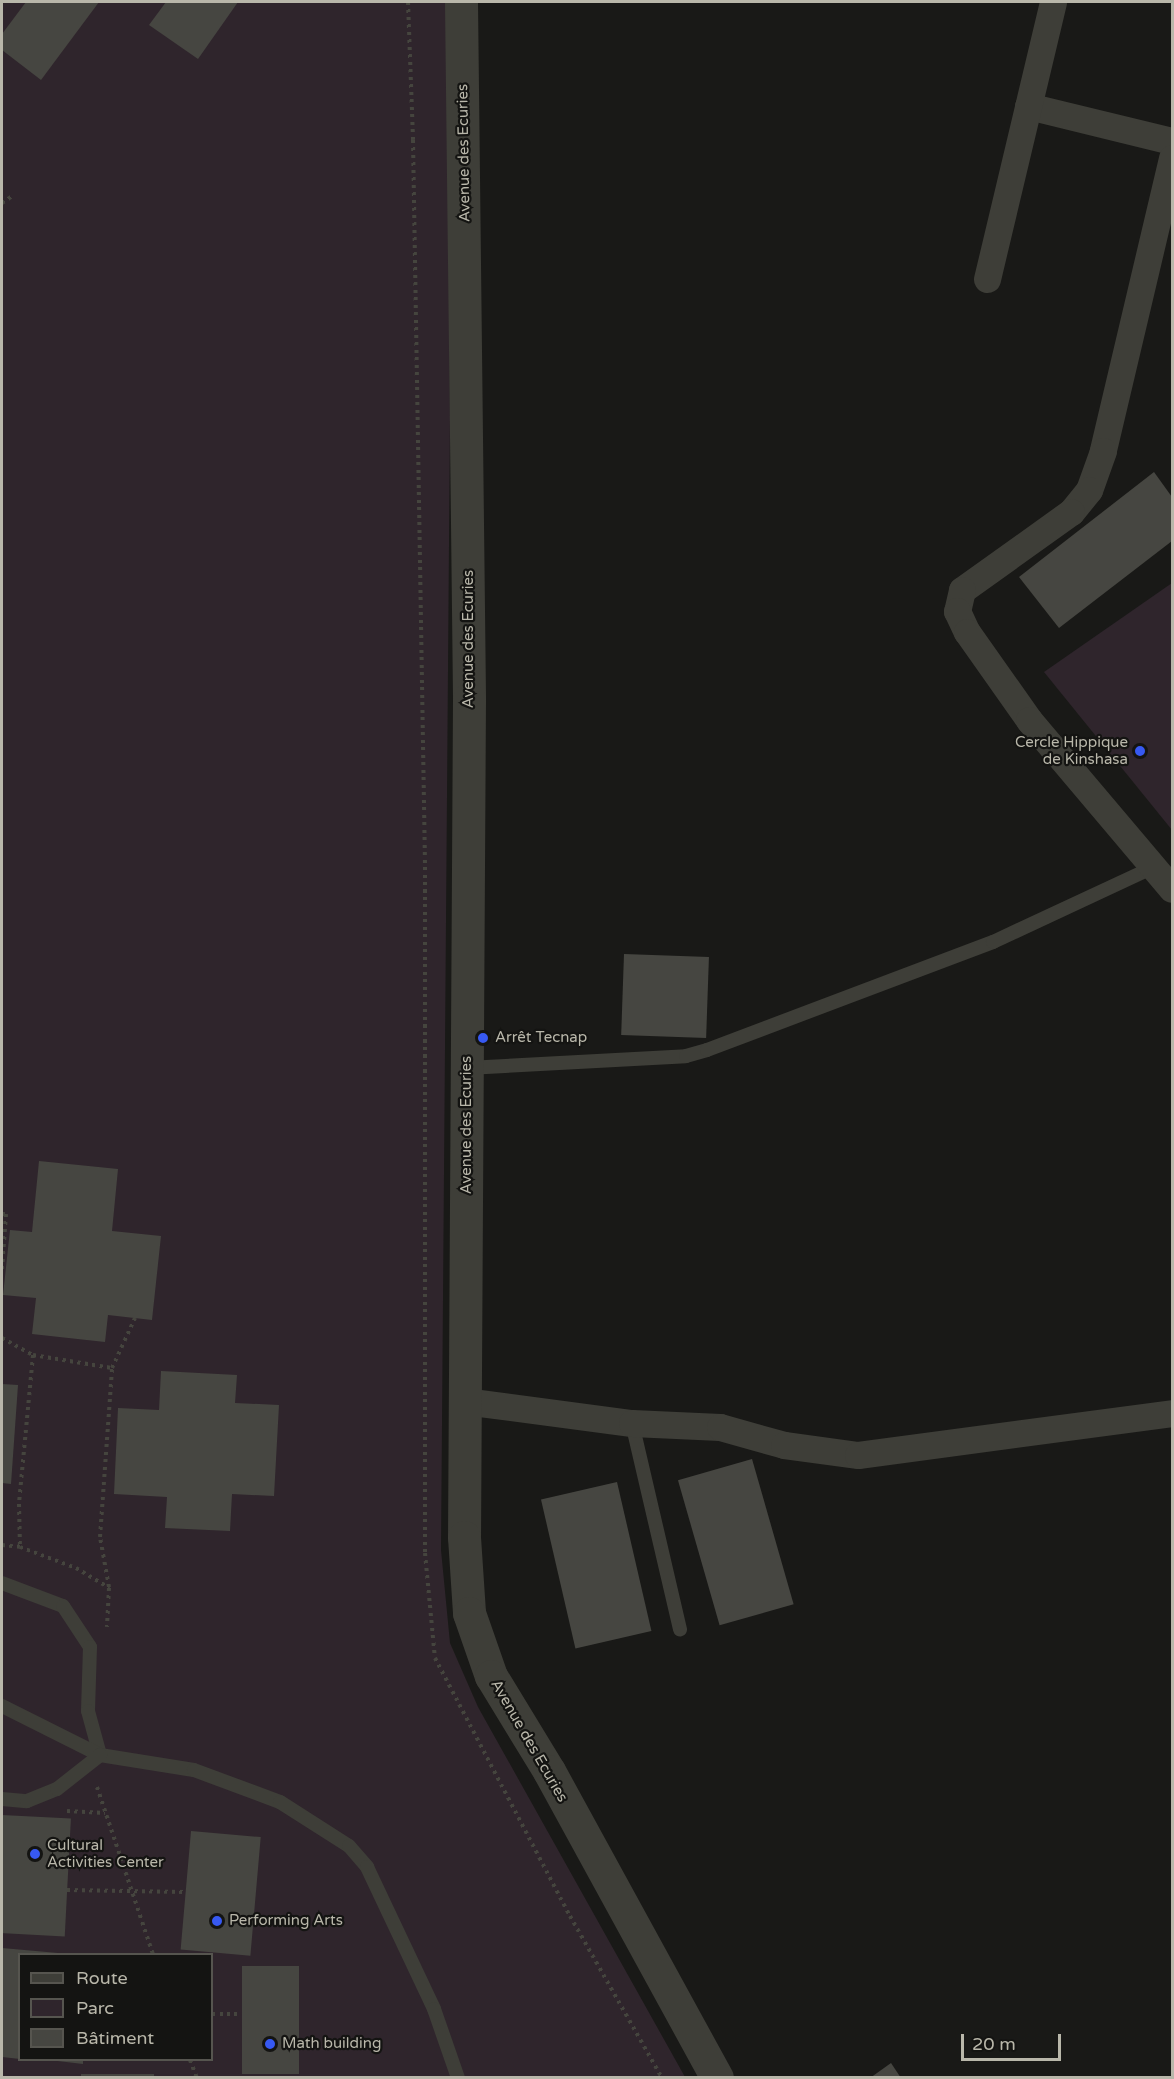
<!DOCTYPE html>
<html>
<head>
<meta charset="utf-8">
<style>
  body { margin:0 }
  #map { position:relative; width:1174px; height:2079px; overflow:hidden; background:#191917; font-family:"Varela Round",sans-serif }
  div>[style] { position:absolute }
  .green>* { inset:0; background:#2f252c }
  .building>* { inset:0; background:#464641; transform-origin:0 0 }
  .path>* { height:4px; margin-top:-2px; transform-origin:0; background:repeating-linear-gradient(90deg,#45453e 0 3px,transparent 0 7.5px) }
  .service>* { height:14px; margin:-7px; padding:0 7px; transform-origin:7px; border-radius:7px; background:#3e3e38 }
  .minor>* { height:27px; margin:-13.5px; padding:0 13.5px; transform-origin:13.5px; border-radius:13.5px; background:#3e3e38 }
  .tertiary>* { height:33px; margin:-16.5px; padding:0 16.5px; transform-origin:16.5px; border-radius:16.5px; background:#3e3e38 }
  .dots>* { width:16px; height:16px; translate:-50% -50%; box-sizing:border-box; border:3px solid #141412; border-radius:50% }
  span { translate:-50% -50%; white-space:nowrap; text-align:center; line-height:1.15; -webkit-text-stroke:4.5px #141412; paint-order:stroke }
  .street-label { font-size:15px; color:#b9b7aa }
  .poi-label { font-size:15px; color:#b9b7aa }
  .right { translate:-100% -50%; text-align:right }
  .left { translate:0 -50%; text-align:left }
  .frame { position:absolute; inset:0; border:3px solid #b9b7aa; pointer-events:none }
  .legend { position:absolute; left:18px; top:1953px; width:195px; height:108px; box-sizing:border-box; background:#141412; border:2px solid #56554f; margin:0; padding:8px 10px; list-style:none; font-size:18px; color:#b9b7aa }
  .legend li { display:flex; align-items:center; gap:12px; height:30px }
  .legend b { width:30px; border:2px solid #56554f }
  .scale { position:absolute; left:961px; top:2034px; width:100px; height:27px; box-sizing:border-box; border:3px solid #b9b7aa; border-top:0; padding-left:8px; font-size:18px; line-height:21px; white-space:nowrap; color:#b9b7aa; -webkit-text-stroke:4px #141412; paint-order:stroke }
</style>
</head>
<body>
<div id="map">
  <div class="green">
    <i style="clip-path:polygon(evenodd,2px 2px,447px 2px,450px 418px,441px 1550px,450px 1643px,478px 1707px,685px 2077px,2px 2078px,2px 2px,20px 1954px,212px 1954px,212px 2060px,20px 2060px,20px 1954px)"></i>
    <i style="clip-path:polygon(1172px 583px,1172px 830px,1044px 672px)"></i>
  </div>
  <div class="building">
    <i style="clip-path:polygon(26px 2px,99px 2px,41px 80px,2px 50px,2px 34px)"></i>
    <i style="clip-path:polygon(166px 2px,238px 2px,198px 59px,149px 25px)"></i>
    <i style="clip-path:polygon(1154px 472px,1172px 497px,1172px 541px,1059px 628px,1019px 577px)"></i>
    <i style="left:624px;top:954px;width:85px;height:81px;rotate:2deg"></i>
    <i style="clip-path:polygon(39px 1161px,118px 1169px,112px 1231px,161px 1236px,152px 1320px,108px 1315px,105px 1342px,32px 1334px,36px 1298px,3px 1295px,10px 1230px,32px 1232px)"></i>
    <i style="clip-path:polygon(161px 1371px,237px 1375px,235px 1403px,279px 1405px,274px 1496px,232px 1494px,230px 1531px,165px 1528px,167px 1497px,114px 1494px,118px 1408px,159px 1410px)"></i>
    <i style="clip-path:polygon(2px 1384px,18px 1385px,11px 1484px,2px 1483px)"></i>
    <i style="left:752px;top:1459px;width:151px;height:77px;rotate:74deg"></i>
    <i style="left:617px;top:1482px;width:153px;height:78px;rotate:77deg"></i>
    <i style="left:2px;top:1815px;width:69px;height:118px;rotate:3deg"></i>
    <i style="left:191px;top:1831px;width:70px;height:119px;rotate:5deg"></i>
    <i style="clip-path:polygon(2px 1948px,58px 1953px,20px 1954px,20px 2059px,2px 2057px)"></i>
    <i style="left:242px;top:1966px;width:57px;height:108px"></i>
    <i style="clip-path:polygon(49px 2060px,83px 2060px,83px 2064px)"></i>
    <i style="clip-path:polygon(891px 2063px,901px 2078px,870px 2078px)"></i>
    <i style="left:81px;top:2074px;width:73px;height:4px"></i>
  </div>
  <div class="path">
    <i style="left:408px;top:2px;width:138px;rotate:87.9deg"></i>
    <i style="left:413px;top:140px;width:727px;rotate:89.05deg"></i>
    <i style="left:425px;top:867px;width:686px;rotate:90deg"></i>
    <i style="left:425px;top:1553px;width:105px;rotate:84.6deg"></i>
    <i style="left:435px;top:1658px;width:291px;rotate:62.4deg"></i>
    <i style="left:570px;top:1916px;width:186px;rotate:60.4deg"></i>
    <i style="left:2px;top:203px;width:14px;rotate:-34deg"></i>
    <i style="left:2px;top:1214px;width:4px"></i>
    <i style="left:6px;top:1214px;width:56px;rotate:94.1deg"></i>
    <i style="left:2px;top:1338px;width:35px;rotate:29deg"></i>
    <i style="left:33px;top:1355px;width:150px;rotate:95.4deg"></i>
    <i style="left:19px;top:1504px;width:43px;rotate:88.7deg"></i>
    <i style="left:20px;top:1547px;width:60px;rotate:20.6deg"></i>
    <i style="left:76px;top:1568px;width:39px;rotate:31deg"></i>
    <i style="left:109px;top:1588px;width:39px;rotate:93deg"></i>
    <i style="left:33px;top:1355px;width:80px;rotate:9.3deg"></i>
    <i style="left:112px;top:1368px;width:55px;rotate:-65.3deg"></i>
    <i style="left:2px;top:1545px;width:18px;rotate:6deg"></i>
    <i style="left:109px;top:1587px;width:51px;rotate:-100.2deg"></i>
    <i style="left:100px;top:1537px;width:169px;rotate:-85.9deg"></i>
    <i style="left:97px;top:1787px;width:176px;rotate:71.5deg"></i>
    <i style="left:67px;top:1811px;width:38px;rotate:3deg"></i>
    <i style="left:67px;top:1890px;width:118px;rotate:1deg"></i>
    <i style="left:212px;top:2014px;width:30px"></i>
    <i style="left:190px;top:2060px;width:19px;rotate:69deg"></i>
  </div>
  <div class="service">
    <i style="left:467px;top:1068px;width:219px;rotate:-3.1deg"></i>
    <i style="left:686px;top:1056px;width:22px;rotate:-16deg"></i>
    <i style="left:707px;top:1050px;width:306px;rotate:-20.7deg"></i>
    <i style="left:993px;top:942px;width:178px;rotate:-25deg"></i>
    <i style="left:632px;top:1423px;width:212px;rotate:76.9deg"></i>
    <i style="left:2px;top:1583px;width:65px;rotate:20.7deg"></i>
    <i style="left:63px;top:1606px;width:49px;rotate:56.6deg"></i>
    <i style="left:90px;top:1647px;width:64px;rotate:91.8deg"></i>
    <i style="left:88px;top:1711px;width:46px;rotate:74.7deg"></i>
    <i style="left:2px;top:1706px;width:110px;rotate:26.6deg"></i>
    <i style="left:100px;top:1755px;width:95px;rotate:9.1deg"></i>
    <i style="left:194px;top:1770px;width:92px;rotate:20.4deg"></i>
    <i style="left:280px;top:1802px;width:82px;rotate:32.5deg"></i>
    <i style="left:349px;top:1846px;width:28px;rotate:49deg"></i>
    <i style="left:367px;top:1867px;width:157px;rotate:64.7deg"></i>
    <i style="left:434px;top:2009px;width:73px;rotate:70.8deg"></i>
    <i style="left:2px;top:1799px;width:25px;rotate:5deg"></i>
    <i style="left:27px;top:1801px;width:32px;rotate:-22deg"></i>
    <i style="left:57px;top:1789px;width:55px;rotate:-38.3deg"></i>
  </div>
  <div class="minor">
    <i style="left:1028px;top:106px;width:148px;rotate:13.7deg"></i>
    <i style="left:1172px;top:158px;width:301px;rotate:103.3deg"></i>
    <i style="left:1103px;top:451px;width:41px;rotate:109.7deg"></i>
    <i style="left:1089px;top:490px;width:28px;rotate:129deg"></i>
    <i style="left:1071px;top:512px;width:134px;rotate:144.4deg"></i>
    <i style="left:962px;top:590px;width:22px;rotate:103deg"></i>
    <i style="left:957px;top:611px;width:23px;rotate:65deg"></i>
    <i style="left:967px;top:632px;width:108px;rotate:54.8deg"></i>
    <i style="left:1029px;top:720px;width:221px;rotate:49.8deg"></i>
    <i style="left:987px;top:279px;width:285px;rotate:-76.6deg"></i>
    <i style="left:464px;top:1401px;width:169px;rotate:7.5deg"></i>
    <i style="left:632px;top:1423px;width:88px;rotate:2.6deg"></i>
    <i style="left:720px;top:1427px;width:66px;rotate:15.7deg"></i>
    <i style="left:784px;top:1445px;width:75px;rotate:7.7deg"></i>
    <i style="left:858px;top:1455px;width:317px;rotate:-7.6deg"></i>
  </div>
  <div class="tertiary">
    <i style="left:461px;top:2px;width:697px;rotate:89.34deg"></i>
    <i style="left:469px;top:699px;width:838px;rotate:90.34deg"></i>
    <i style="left:464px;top:1537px;width:76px;rotate:86.2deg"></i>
    <i style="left:469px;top:1613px;width:67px;rotate:70.8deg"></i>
    <i style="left:491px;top:1676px;width:111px;rotate:58.6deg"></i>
    <i style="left:549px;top:1771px;width:350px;rotate:61.3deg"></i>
  </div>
  <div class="dots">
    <i style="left:1140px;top:751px;background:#3759f2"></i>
    <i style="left:483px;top:1038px;background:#3759f2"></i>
    <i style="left:35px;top:1854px;background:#3759f2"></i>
    <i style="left:217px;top:1921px;background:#3759f2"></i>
    <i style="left:270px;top:2044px;background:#3759f2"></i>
  </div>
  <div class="street-label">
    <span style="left:464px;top:153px;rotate:-91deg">Avenue des Ecuries</span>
    <span style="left:469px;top:639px;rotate:-90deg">Avenue des Ecuries</span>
    <span style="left:467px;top:1125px;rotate:-90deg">Avenue des Ecuries</span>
    <span style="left:529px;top:1741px;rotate:60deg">Avenue des Ecuries</span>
  </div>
  <div class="poi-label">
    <span class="right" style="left:1128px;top:751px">Cercle Hippique<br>de Kinshasa</span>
    <span class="left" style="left:495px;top:1038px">Arrêt Tecnap</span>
    <span class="left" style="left:47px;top:1854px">Cultural<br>Activities Center</span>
    <span class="left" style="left:229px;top:1921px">Performing Arts</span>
    <span class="left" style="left:282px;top:2044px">Math building</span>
  </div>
  <div class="frame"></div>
  <ul class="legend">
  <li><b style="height:8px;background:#3e3e38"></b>Route</li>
  <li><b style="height:16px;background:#2f252c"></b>Parc</li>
  <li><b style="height:16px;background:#464641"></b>Bâtiment</li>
  </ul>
  <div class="scale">20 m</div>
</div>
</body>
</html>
